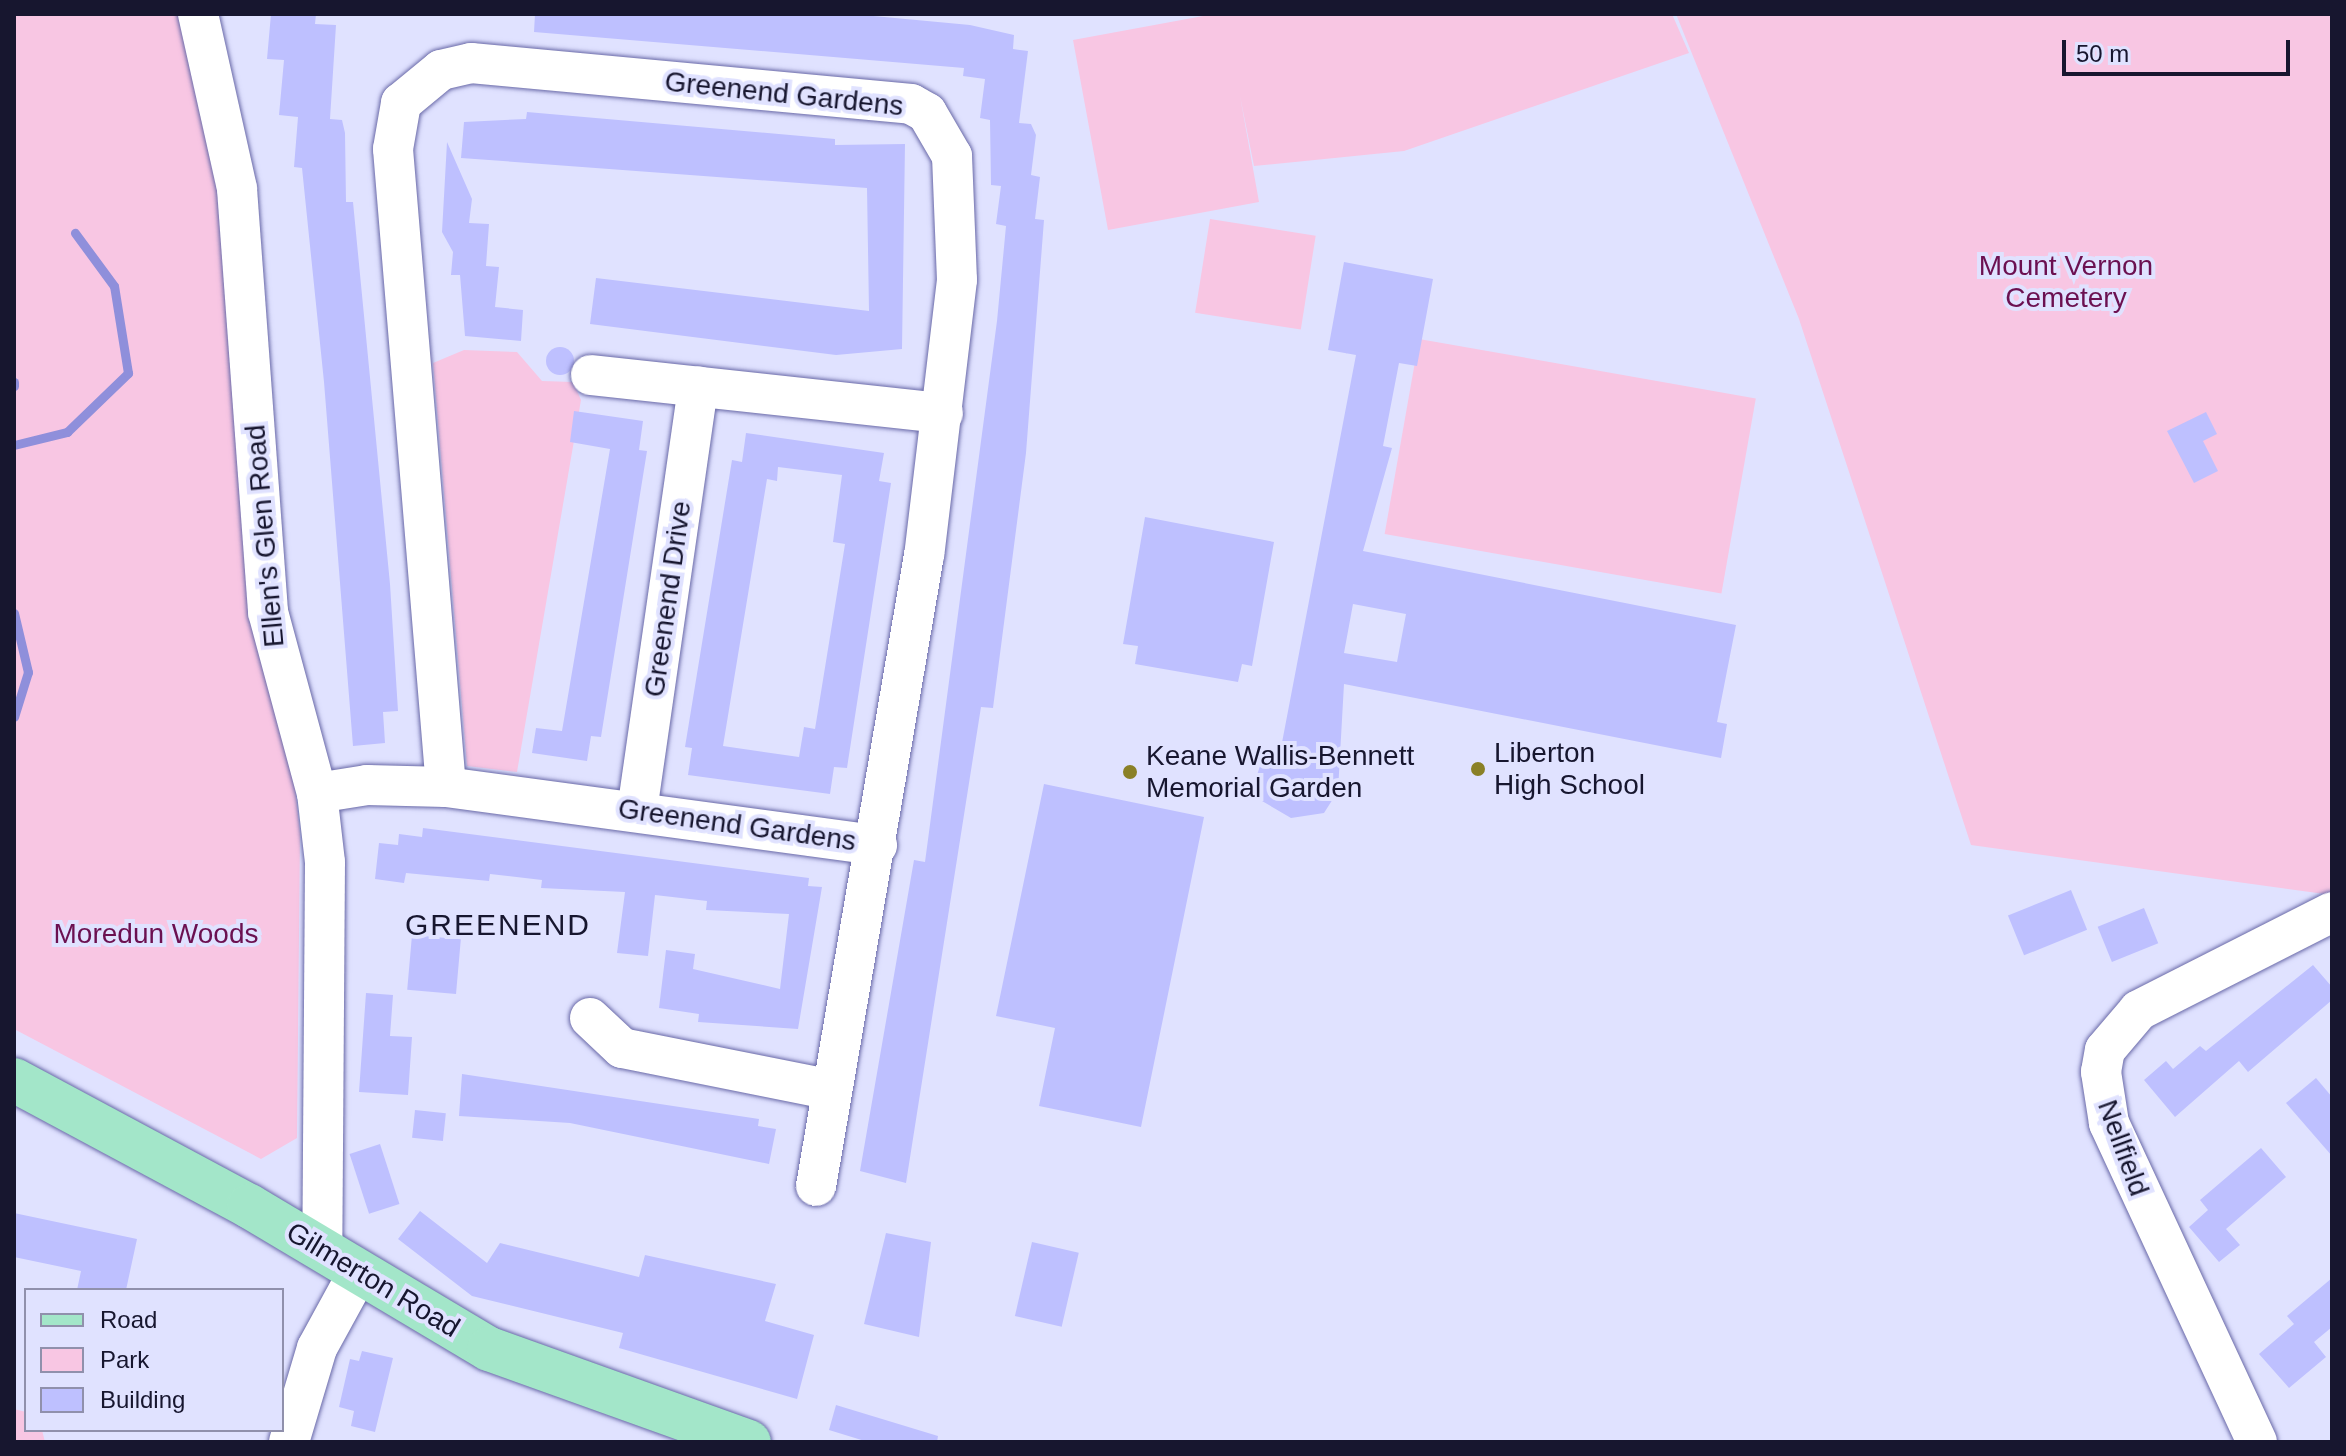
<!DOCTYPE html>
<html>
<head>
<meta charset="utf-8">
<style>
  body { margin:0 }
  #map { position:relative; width:2346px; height:1456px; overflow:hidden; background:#e0e2ff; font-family:Arial,sans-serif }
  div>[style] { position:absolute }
  .green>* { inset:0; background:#f8c6e3; transform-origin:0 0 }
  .stream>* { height:9px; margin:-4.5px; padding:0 4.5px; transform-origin:4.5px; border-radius:4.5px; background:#8f8fdb }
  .building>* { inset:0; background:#bec0ff; transform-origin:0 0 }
  .round { border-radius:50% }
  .roads { filter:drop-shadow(0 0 2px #6969a8) drop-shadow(0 0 2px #6969a8) }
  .minor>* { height:40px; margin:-20px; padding:0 20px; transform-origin:20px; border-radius:20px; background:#fff }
  .major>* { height:44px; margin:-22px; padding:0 22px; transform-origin:22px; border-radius:22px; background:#a3e6c9 }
  .dots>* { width:22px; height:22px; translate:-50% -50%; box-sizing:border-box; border:4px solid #e0e2ff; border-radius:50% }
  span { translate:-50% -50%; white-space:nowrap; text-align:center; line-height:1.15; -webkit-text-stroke:8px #e0e2ff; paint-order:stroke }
  .street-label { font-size:28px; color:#17162f }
  .park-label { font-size:28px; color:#6b1051 }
  .poi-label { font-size:28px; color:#17162f }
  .left { translate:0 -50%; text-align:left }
  .neighbourhood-label { font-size:30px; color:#17162f; letter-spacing:2px }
  .frame { position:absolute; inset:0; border:16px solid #17162f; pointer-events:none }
  .legend { position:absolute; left:24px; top:1288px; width:260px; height:144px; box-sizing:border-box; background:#e0e2ff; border:2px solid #9090ac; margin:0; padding:10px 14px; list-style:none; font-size:24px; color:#17162f }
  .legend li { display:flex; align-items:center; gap:16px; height:40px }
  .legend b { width:40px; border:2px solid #9090ac }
  .scale { position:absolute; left:2062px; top:40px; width:228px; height:36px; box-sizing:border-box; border:4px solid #17162f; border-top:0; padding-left:10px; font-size:24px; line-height:28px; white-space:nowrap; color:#17162f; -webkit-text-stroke:6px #e0e2ff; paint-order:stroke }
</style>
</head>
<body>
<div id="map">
  <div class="green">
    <i style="clip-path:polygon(14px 14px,178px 14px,197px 80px,219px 196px,252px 623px,294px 780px,300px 833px,297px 1138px,261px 1159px,14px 1029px)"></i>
    <i style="clip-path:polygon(1214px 14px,1672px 14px,1689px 53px,1404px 151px,1254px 166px,1240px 96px,1259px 202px,1108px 230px,1073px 40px)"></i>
    <i style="clip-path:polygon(1676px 14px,2332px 14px,2332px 895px,1971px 845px,1799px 319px)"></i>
    <i style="left:1210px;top:219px;width:107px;height:95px;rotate:9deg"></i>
    <i style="left:1419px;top:339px;width:342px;height:198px;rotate:10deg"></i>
    <i style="clip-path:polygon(464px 350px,517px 352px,542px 381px,573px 382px,581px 400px,517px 772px,467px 766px,433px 363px)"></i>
    <i style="clip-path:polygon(14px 1409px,26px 1412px,26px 1430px,42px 1430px,45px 1442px,14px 1442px)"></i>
  </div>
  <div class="stream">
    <i style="left:14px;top:382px;width:4px;rotate:90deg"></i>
    <i style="left:14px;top:445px;width:55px;rotate:-13.8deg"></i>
    <i style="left:67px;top:432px;width:85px;rotate:-44deg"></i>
    <i style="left:128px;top:373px;width:88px;rotate:-99.1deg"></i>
    <i style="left:114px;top:286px;width:66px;rotate:-126.3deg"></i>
    <i style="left:14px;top:613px;width:61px;rotate:76.7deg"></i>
    <i style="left:28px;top:672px;width:47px;rotate:107.3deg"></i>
  </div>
  <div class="building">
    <i style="clip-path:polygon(271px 14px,316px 14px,315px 24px,336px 25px,330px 119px,342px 120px,345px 133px,346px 202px,353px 202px,390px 584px,398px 711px,383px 712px,385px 743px,353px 746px,324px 382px,302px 168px,294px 167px,298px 117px,279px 115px,284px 60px,267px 59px)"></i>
    <i style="clip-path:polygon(535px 14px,852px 14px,970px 25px,1014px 35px,1013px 49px,1028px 51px,1019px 123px,1031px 124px,1036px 135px,1031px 175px,1040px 177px,1035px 219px,1044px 220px,1026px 453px,993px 708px,981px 707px,906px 1183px,860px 1171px,914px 860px,925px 862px,997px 321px,1006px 226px,996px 224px,1001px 186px,991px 185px,990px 120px,980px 118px,985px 79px,963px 76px,964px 68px,534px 32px)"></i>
    <i style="clip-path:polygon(527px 112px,835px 139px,835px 145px,905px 144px,902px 349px,836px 355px,590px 324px,596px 278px,869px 311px,867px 188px,461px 158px,464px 122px,526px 119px)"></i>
    <i style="clip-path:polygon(447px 142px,472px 199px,469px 223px,489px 224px,486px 266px,499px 267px,495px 307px,523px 310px,521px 341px,465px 336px,460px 275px,451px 275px,453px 252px,442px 232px)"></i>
    <i style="clip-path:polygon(evenodd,1344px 262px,1433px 279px,1417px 366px,1399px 363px,1383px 446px,1392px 448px,1363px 551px,1736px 625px,1717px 722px,1727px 724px,1721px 758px,1344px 684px,1338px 791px,1324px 813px,1291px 818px,1262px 801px,1257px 775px,1265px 751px,1280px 753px,1356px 355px,1328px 350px,1344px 262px,1353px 604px,1406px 614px,1397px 662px,1344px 653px,1353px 604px)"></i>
    <i class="round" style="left:546px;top:347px;width:28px;height:28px"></i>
    <i style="clip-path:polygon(574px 411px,643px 421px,639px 450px,647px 451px,601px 737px,591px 736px,587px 761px,532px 753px,536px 728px,562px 731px,610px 449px,570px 442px)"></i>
    <i style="clip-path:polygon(2206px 412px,2217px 434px,2203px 441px,2218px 471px,2194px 483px,2167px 431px)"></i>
    <i style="clip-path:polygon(evenodd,746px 433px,884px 453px,879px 481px,891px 483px,847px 768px,834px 767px,830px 794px,688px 775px,692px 748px,685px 747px,732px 460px,742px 462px,746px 433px,778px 467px,842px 475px,833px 542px,845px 544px,841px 569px,815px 729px,804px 727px,799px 757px,723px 746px,767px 479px,777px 481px,778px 467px)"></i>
    <i style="clip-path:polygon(1145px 517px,1274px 542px,1252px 666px,1242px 664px,1238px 682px,1135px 664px,1138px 646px,1123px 644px)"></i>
    <i style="clip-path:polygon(1044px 784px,1204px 817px,1141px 1127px,1039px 1106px,1055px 1028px,996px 1016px)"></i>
    <i style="clip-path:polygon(423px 828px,809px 878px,808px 886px,822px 887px,798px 1029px,698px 1022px,699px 1014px,659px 1008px,666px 950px,695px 954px,693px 969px,780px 989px,789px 914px,706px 910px,707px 901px,655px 895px,648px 956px,617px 953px,625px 892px,541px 888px,542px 880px,490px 874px,489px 881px,406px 873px,404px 883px,375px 879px,379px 843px,398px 845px,399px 834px,422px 837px)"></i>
    <i style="left:2071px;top:890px;width:43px;height:68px;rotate:68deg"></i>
    <i style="left:2144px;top:908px;width:38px;height:50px;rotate:68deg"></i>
    <i style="left:412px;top:935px;width:49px;height:55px;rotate:5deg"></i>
    <i style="clip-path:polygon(2313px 965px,2332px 987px,2332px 1000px,2248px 1072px,2239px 1061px,2175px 1117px,2144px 1080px,2166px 1061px,2173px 1069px,2200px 1046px,2206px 1051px)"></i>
    <i style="clip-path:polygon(366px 993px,393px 995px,390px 1036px,412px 1037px,408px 1095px,359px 1092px)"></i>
    <i style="clip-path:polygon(462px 1074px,759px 1119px,758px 1126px,776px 1129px,769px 1164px,570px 1123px,459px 1116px)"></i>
    <i style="clip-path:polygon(2316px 1078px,2332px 1097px,2332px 1156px,2286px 1103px)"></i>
    <i style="left:415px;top:1110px;width:31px;height:28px;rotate:6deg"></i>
    <i style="left:380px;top:1144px;width:63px;height:32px;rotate:72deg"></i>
    <i style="clip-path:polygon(2261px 1148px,2286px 1177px,2226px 1229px,2240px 1245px,2219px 1262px,2189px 1227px,2208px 1210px,2200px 1200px)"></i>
    <i style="clip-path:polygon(420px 1211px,487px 1263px,500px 1243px,639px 1277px,645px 1255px,776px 1284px,765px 1321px,814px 1335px,797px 1399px,619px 1348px,623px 1333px,472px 1296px,398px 1239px)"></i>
    <i style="clip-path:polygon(14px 1213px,137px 1239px,126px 1290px,77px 1290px,81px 1271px,14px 1257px)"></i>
    <i style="clip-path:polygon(886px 1233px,931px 1242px,919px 1337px,864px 1324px)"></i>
    <i style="left:1032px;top:1242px;width:48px;height:76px;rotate:13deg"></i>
    <i style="clip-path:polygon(2332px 1278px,2332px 1327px,2314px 1342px,2326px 1357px,2289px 1388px,2259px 1354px,2294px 1324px,2287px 1316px)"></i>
    <i style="clip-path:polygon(362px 1351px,393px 1358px,375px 1432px,351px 1426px,354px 1411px,339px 1407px,350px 1359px,359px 1361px)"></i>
    <i style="clip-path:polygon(836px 1405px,938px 1436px,937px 1442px,868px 1442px,829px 1430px)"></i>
  </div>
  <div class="roads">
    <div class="minor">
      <i style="left:198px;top:14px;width:179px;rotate:77.4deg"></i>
      <i style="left:237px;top:189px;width:424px;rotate:85.8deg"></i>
      <i style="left:268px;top:612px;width:188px;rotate:74.9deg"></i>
      <i style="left:317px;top:793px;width:69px;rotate:83.4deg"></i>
      <i style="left:325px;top:862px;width:386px;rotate:90.4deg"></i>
      <i style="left:591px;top:375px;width:354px;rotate:6.2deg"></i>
      <i style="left:446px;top:787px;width:640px;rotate:-94.75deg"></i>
      <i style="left:393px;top:149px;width:47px;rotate:-80.1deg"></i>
      <i style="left:401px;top:103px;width:52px;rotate:-39.5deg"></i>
      <i style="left:441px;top:70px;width:31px;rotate:-13deg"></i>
      <i style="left:471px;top:63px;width:442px;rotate:5.3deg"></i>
      <i style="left:911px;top:104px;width:18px;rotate:29deg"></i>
      <i style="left:927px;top:113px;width:50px;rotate:59.8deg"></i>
      <i style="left:952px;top:156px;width:124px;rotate:87.7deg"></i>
      <i style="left:957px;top:280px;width:277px;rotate:96.8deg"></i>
      <i style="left:924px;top:555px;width:640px;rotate:99.71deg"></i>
      <i style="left:317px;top:793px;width:51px;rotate:-9.1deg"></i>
      <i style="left:367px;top:785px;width:79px;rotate:1.5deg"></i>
      <i style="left:446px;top:787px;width:435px;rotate:7.7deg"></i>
      <i style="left:637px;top:811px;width:429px;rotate:-81.8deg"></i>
      <i style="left:590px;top:1018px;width:44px;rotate:43.2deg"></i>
      <i style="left:622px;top:1048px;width:214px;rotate:11.3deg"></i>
      <i style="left:289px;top:1442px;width:98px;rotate:-73.4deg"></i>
      <i style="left:317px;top:1348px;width:85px;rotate:-61.3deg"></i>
      <i style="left:2257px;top:1442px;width:352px;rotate:-114.9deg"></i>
      <i style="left:2109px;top:1123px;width:52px;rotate:-98.9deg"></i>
      <i style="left:2101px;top:1072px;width:22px;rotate:-80deg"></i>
      <i style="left:2105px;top:1050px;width:52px;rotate:-49.6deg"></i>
      <i style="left:2139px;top:1010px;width:216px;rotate:-26.9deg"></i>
    </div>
    <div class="major">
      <i style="left:14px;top:1080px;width:267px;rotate:28.2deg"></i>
      <i style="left:249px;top:1206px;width:279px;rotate:30.8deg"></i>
      <i style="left:489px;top:1349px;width:276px;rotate:19.7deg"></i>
    </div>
  </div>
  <div class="dots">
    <i style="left:1478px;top:769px;background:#8a8027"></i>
    <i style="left:1130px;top:772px;background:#8a8027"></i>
  </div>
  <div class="street-label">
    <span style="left:784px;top:94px;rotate:6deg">Greenend Gardens</span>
    <span style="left:265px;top:536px;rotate:-95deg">Ellen's Glen Road</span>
    <span style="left:668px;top:599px;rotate:-82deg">Greenend Drive</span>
    <span style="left:737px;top:825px;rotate:8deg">Greenend Gardens</span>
    <span style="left:2123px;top:1148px;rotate:70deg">Nellfield</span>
    <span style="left:373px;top:1280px;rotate:31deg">Gilmerton Road</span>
  </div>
  <div class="park-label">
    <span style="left:2066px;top:282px">Mount Vernon<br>Cemetery</span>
    <span style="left:156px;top:934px">Moredun Woods</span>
  </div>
  <div class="poi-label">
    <span class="left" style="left:1494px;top:769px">Liberton<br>High School</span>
    <span class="left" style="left:1146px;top:772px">Keane Wallis-Bennett<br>Memorial Garden</span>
  </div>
  <div class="neighbourhood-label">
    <span style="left:498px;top:925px">GREENEND</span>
  </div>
  <div class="frame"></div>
  <ul class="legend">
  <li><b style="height:10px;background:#a3e6c9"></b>Road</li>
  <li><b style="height:22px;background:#f8c6e3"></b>Park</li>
  <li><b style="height:22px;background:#bec0ff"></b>Building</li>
  </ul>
  <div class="scale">50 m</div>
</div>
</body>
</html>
